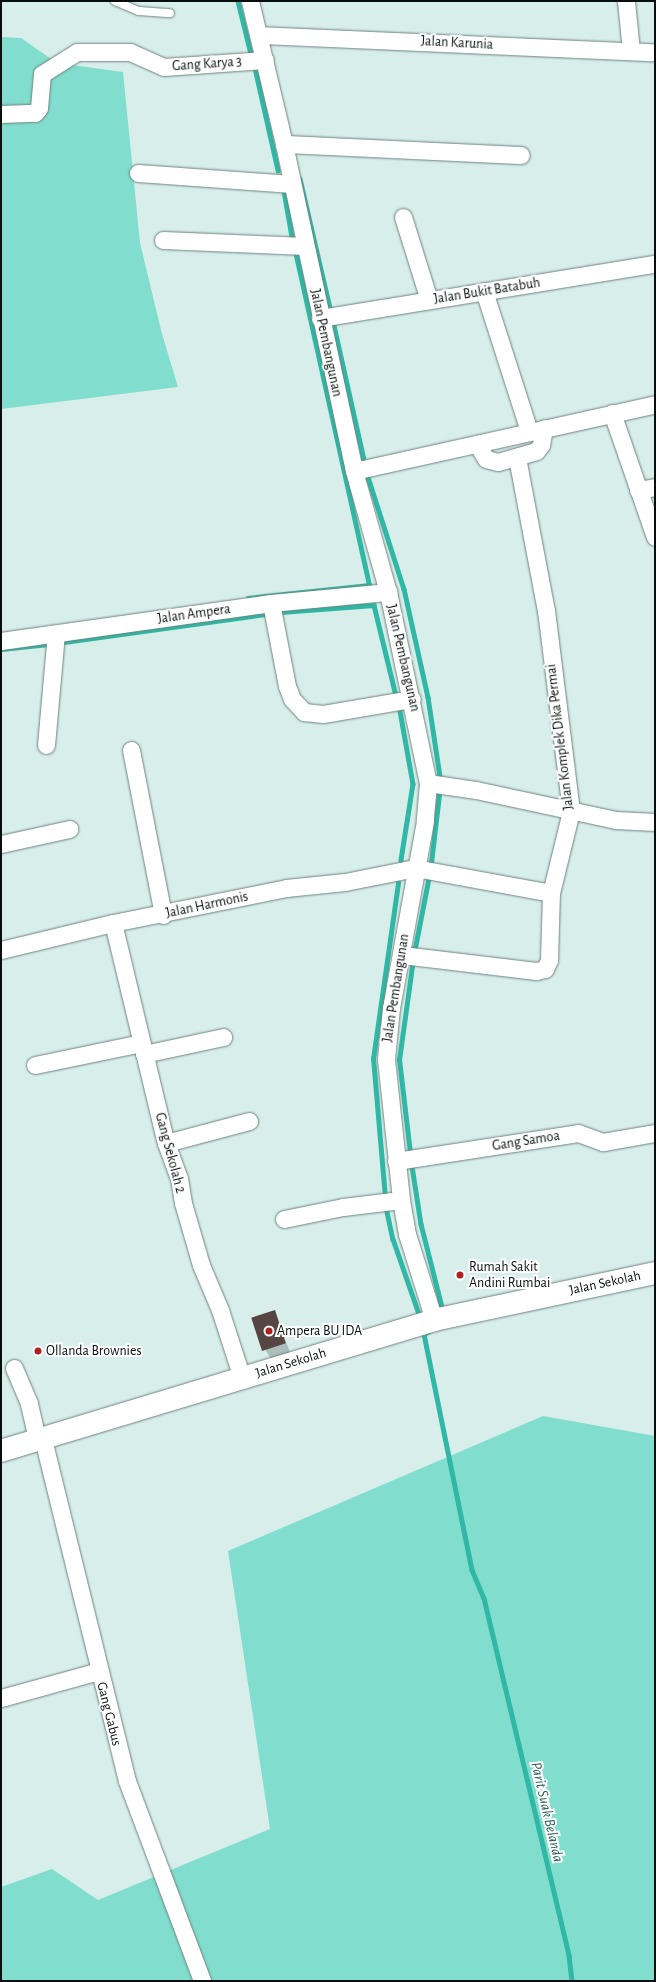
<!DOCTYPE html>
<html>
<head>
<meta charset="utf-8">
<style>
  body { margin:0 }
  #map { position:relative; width:656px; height:1982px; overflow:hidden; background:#d8eeea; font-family:"Alegreya Sans",sans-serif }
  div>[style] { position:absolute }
  .green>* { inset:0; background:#81ddce }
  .shadow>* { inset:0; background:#0003 }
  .stream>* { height:4.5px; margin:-2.25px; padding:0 2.25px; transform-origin:2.25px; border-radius:2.25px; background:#30b7a5 }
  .building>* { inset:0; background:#564542; transform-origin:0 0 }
  .roads { filter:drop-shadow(0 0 1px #6e837f) drop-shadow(0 0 1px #6e837f) }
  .lane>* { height:8px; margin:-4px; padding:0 4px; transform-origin:4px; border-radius:4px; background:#fff }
  .street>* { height:17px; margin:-8.5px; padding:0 8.5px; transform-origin:8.5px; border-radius:8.5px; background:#fff }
  .secondary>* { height:22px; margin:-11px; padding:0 11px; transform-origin:11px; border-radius:11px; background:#fff }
  .dots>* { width:11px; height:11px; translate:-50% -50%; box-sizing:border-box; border:2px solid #fff; border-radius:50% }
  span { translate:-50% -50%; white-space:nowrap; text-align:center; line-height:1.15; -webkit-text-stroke:4px #fff; paint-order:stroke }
  .street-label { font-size:14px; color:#070e0d }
  .poi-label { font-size:14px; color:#070e0d }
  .left { translate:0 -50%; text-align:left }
  .water-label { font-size:15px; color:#2b6057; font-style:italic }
  .frame { position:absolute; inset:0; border:2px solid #070e0d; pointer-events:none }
</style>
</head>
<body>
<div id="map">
  <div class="green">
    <i style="clip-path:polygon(1px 37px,21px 38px,57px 63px,123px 72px,140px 243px,162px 334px,178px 387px,1px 409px)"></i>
    <i style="clip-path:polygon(543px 1416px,655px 1436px,655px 1981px,1px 1981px,1px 1887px,52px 1869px,98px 1900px,270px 1829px,228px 1551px)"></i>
  </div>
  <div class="shadow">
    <i style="clip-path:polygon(274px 1311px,290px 1352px,271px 1359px,266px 1351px)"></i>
  </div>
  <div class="stream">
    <i style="left:238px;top:1px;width:55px;rotate:76.2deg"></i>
    <i style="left:255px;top:68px;width:105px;rotate:77.3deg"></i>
    <i style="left:300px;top:179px;width:132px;rotate:76.9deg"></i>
    <i style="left:284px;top:191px;width:47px;rotate:80.1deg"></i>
    <i style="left:333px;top:321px;width:147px;rotate:77.4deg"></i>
    <i style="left:368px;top:477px;width:118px;rotate:72.2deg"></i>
    <i style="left:404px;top:589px;width:111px;rotate:77.5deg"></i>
    <i style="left:428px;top:697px;width:80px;rotate:81.4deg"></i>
    <i style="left:248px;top:598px;width:122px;rotate:-6.1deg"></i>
    <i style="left:369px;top:585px;width:341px;rotate:-102.5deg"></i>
    <i style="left:281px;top:612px;width:93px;rotate:-4.3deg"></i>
    <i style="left:374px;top:605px;width:94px;rotate:76.4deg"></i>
    <i style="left:64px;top:642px;width:204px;rotate:-7.9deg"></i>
    <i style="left:1px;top:649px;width:48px;rotate:-5.9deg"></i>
    <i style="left:400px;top:711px;width:74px;rotate:79.9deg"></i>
    <i style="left:413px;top:784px;width:77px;rotate:99deg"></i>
    <i style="left:431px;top:863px;width:68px;rotate:-83.3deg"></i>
    <i style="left:414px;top:953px;width:78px;rotate:-79deg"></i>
    <i style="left:410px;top:1153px;width:94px;rotate:-96.7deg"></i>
    <i style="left:399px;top:1060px;width:102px;rotate:-82.1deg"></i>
    <i style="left:412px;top:1166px;width:59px;rotate:81.2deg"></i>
    <i style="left:421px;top:1224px;width:86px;rotate:75.8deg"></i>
    <i style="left:385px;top:1198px;width:140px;rotate:-94.9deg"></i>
    <i style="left:373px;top:1059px;width:178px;rotate:-81.9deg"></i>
    <i style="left:386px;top:1207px;width:33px;rotate:78deg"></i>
    <i style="left:393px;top:1239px;width:79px;rotate:70.9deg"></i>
    <i style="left:429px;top:1332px;width:5px;rotate:158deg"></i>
    <i style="left:424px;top:1334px;width:241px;rotate:78.5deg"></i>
    <i style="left:472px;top:1570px;width:30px;rotate:67deg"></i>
    <i style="left:484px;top:1598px;width:368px;rotate:76.6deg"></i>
    <i style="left:569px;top:1956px;width:25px;rotate:83deg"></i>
  </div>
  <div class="building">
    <i style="left:275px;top:1310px;width:35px;height:25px;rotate:72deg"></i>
  </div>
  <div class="roads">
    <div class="lane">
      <i style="left:115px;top:1px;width:26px;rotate:23deg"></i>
      <i style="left:139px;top:11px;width:31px;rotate:4deg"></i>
    </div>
    <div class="street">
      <i style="left:250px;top:1px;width:147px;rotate:76.6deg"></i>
      <i style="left:284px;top:144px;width:334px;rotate:77.9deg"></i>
      <i style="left:354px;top:471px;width:126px;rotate:74.3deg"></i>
      <i style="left:388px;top:592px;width:195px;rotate:78.2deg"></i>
      <i style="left:428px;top:783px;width:38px;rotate:95deg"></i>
      <i style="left:425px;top:821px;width:190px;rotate:100.3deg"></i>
      <i style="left:391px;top:1008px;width:51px;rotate:95.6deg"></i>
      <i style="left:386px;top:1059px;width:142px;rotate:83.9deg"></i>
      <i style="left:401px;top:1200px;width:35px;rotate:80deg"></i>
      <i style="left:407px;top:1234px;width:90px;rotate:72.6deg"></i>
      <i style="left:626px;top:1px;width:50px;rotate:84.3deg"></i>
      <i style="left:259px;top:35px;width:396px;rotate:2.5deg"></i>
      <i style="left:1px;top:114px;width:34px;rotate:-2deg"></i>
      <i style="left:35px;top:113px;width:6px;rotate:-51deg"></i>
      <i style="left:39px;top:108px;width:34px;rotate:-85deg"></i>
      <i style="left:42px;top:74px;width:41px;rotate:-32.2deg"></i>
      <i style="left:77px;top:52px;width:53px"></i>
      <i style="left:130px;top:52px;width:37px;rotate:24deg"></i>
      <i style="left:164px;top:67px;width:101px;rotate:-4deg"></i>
      <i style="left:284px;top:144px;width:237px;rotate:2.7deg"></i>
      <i style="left:138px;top:173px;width:154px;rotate:4.1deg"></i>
      <i style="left:403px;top:217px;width:87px;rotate:72.6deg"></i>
      <i style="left:163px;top:240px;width:142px;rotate:2.4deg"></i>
      <i style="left:484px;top:291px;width:147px;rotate:72.2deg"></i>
      <i style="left:320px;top:318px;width:339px;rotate:-9.2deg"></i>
      <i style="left:612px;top:413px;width:131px;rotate:70.9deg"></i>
      <i style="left:477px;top:444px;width:17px;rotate:59deg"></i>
      <i style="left:486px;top:459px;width:12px;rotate:14deg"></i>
      <i style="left:498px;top:462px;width:40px;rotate:-16deg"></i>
      <i style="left:536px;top:451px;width:8px;rotate:-50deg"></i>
      <i style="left:541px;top:445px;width:17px;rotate:-80deg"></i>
      <i style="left:354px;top:471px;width:308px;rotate:-12.5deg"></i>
      <i style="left:638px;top:490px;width:17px;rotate:-10deg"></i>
      <i style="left:271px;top:603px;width:85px;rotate:79.1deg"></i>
      <i style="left:287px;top:686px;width:14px;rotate:69deg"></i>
      <i style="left:292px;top:699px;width:18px;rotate:47deg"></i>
      <i style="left:304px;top:712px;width:19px;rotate:6deg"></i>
      <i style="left:323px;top:714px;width:90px;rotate:-9.6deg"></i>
      <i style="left:1px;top:641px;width:273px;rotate:-8deg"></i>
      <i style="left:271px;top:603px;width:118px;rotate:-5.4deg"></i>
      <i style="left:46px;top:745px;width:112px;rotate:-84.9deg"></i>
      <i style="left:131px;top:750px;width:168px;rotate:79deg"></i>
      <i style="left:428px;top:783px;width:49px;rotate:8.3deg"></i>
      <i style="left:476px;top:790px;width:143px;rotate:12.1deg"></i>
      <i style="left:616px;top:820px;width:39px;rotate:3deg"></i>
      <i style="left:1px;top:844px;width:70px;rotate:-12.4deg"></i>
      <i style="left:113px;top:923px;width:226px;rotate:76.5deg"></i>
      <i style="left:166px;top:1143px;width:37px;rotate:70deg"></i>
      <i style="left:179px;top:1178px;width:25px;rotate:81deg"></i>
      <i style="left:183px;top:1203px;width:65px;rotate:73.8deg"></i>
      <i style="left:201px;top:1265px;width:49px;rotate:67.1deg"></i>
      <i style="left:220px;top:1310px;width:71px;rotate:72.1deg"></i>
      <i style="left:1px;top:950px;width:115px;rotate:-13.6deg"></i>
      <i style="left:113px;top:923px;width:177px;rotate:-11.4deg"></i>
      <i style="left:286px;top:888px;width:59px;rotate:-5.8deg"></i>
      <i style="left:345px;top:882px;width:71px;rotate:-11.3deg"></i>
      <i style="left:415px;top:868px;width:138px;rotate:10.4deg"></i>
      <i style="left:402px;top:955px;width:135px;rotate:6.8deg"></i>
      <i style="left:536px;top:971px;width:9px;rotate:-13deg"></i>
      <i style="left:545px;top:969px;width:10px;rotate:-66deg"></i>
      <i style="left:549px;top:960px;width:67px;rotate:-88.3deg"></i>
      <i style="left:551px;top:893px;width:84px;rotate:-76.3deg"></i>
      <i style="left:571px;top:811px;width:202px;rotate:-97.1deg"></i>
      <i style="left:546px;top:611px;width:157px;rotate:-100.7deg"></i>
      <i style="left:144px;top:1054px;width:81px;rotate:-12.1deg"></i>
      <i style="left:35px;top:1065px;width:108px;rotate:-11.7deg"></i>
      <i style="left:166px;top:1143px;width:86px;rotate:-14.8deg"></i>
      <i style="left:396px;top:1161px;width:184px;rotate:-8.7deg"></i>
      <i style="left:578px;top:1133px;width:27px;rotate:20deg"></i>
      <i style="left:603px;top:1142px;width:53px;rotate:-9.8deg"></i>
      <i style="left:284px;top:1219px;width:60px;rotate:-11.5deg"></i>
      <i style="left:343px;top:1207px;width:58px;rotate:-6.9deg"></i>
      <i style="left:14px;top:1368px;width:39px;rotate:67deg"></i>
      <i style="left:29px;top:1404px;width:37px;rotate:77deg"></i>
      <i style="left:43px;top:1439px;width:352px;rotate:76.2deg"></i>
      <i style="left:127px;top:1781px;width:214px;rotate:69.4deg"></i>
      <i style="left:1px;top:1698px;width:102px;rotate:-15.4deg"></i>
    </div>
    <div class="secondary">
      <i style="left:1px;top:1451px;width:452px;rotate:-16.8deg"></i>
      <i style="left:434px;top:1320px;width:226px;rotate:-12deg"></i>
    </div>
  </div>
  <div class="dots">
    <i style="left:460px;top:1275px;background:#b01f20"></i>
    <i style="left:269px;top:1331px;background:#b01f20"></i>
    <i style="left:38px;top:1351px;background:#b01f20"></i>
  </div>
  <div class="street-label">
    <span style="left:457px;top:43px;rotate:3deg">Jalan Karunia</span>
    <span style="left:207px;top:64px;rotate:-4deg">Gang Karya 3</span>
    <span style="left:487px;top:291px;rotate:-9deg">Jalan Bukit Batabuh</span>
    <span style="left:326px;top:343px;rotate:78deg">Jalan Pembangunan</span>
    <span style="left:194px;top:614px;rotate:-8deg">Jalan Ampera</span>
    <span style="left:403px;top:658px;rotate:77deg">Jalan Pembangunan</span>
    <span style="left:560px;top:737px;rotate:-97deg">Jalan Komplek Dika Permai</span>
    <span style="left:207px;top:905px;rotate:-12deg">Jalan Harmonis</span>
    <span style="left:396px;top:988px;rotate:-81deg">Jalan Pembangunan</span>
    <span style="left:526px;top:1141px;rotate:-9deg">Gang Samoa</span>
    <span style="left:170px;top:1153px;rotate:75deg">Gang Sekolah 2</span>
    <span style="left:605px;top:1283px;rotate:-12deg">Jalan Sekolah</span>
    <span style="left:291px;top:1363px;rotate:-17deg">Jalan Sekolah</span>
    <span style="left:109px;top:1714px;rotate:76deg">Gang Gabus</span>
  </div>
  <div class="poi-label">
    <span class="left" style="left:469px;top:1275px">Rumah Sakit<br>Andini Rumbai</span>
    <span class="left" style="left:277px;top:1331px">Ampera BU IDA</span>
    <span class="left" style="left:46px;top:1351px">Ollanda Brownies</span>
  </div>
  <div class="water-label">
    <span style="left:547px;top:1812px;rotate:77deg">Parit Suak Belanda</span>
  </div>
  <div class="frame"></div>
</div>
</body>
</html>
